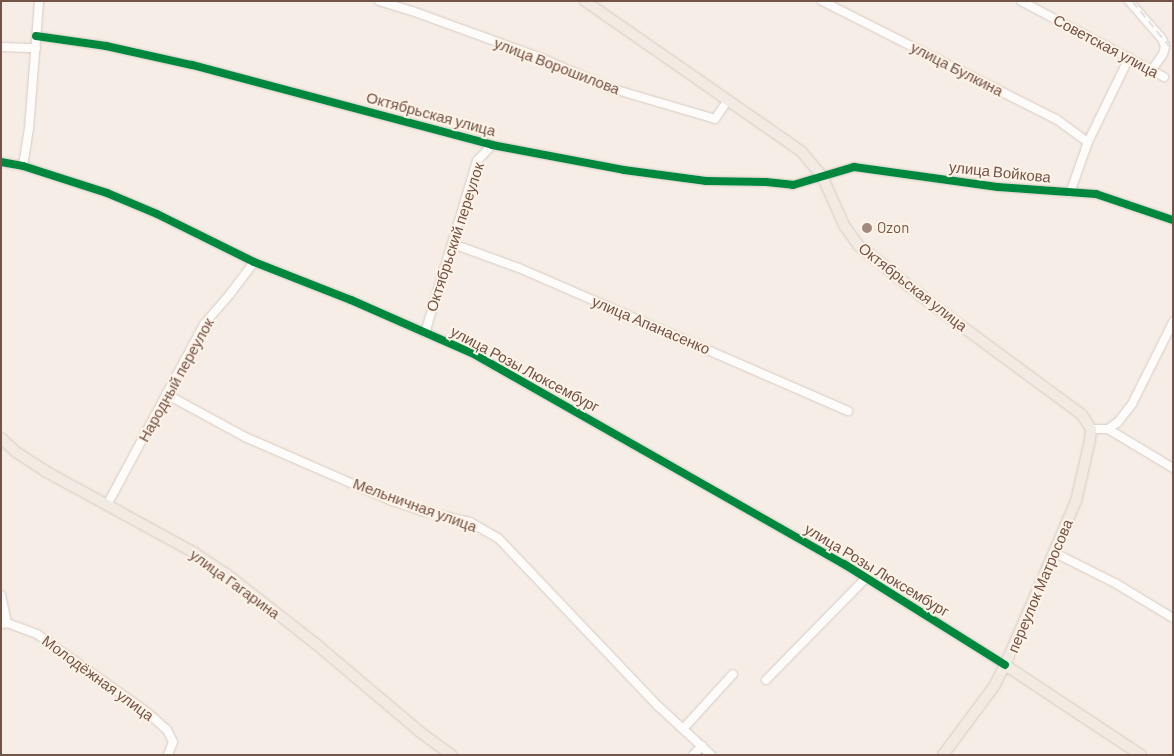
<!DOCTYPE html>
<html>
<head>
<meta charset="utf-8">
<style>
  body { margin:0 }
  #map { position:relative; width:1174px; height:756px; overflow:hidden; background:#f6eee6; font-family:Barlow,sans-serif }
  div>[style] { position:absolute }
  .roads { filter:drop-shadow(0 0 1px #d7cbc4) drop-shadow(0 0 1px #d7cbc4) }
  .minor>* { height:8px; margin:-4px; padding:0 4px; transform-origin:4px; border-radius:4px; background:#fefcfb }
  .major>* { height:10px; margin:-5px; padding:0 5px; transform-origin:5px; border-radius:5px; background:#f1ebe3 }
  .rail>* { height:2px; margin-top:-1px; transform-origin:0; background:repeating-linear-gradient(90deg,#e3e0e3 0 8px,transparent 0 13px) }
  .cycleway>* { height:8px; margin:-4px; padding:0 4px; transform-origin:4px; border-radius:4px; background:#00873e }
  .dots>* { width:14px; height:14px; translate:-50% -50%; box-sizing:border-box; border:2px solid #fff3e6; border-radius:50% }
  span { translate:-50% -50%; white-space:nowrap; text-align:center; line-height:1.15; -webkit-text-stroke:4px #fff3e6; paint-order:stroke }
  .street-label { font-size:15px; color:#725348 }
  .poi-label { font-size:15px; color:#725348 }
  .left { translate:0 -50%; text-align:left }
  .frame { position:absolute; inset:0; border:2px solid #725348; pointer-events:none }
</style>
</head>
<body>
<div id="map">
  <div class="roads">
    <div class="minor">
      <i style="left:379px;top:1px;width:34px;rotate:17deg"></i>
      <i style="left:412px;top:11px;width:137px;rotate:20deg"></i>
      <i style="left:541px;top:58px;width:75px;rotate:23.5deg"></i>
      <i style="left:610px;top:88px;width:109px;rotate:16.4deg"></i>
      <i style="left:715px;top:119px;width:23px;rotate:-56deg"></i>
      <i style="left:822px;top:1px;width:262px;rotate:26.8deg"></i>
      <i style="left:1056px;top:119px;width:39px;rotate:36deg"></i>
      <i style="left:1021px;top:1px;width:162px;rotate:28deg"></i>
      <i style="left:1129px;top:1px;width:50px;rotate:49deg"></i>
      <i style="left:1162px;top:39px;width:8px;rotate:67deg"></i>
      <i style="left:1165px;top:46px;width:8px;rotate:104deg"></i>
      <i style="left:1163px;top:54px;width:19px;rotate:125deg"></i>
      <i style="left:36px;top:36px;width:71px;rotate:8.1deg"></i>
      <i style="left:106px;top:46px;width:88px;rotate:12.5deg"></i>
      <i style="left:192px;top:65px;width:310px;rotate:14.9deg"></i>
      <i style="left:492px;top:145px;width:134px;rotate:10.7deg"></i>
      <i style="left:624px;top:170px;width:83px;rotate:7.6deg"></i>
      <i style="left:706px;top:181px;width:60px;rotate:1deg"></i>
      <i style="left:766px;top:182px;width:27px;rotate:6deg"></i>
      <i style="left:793px;top:185px;width:64px;rotate:-16.4deg"></i>
      <i style="left:854px;top:167px;width:145px;rotate:7.9deg"></i>
      <i style="left:998px;top:187px;width:98px;rotate:4.1deg"></i>
      <i style="left:1096px;top:194px;width:81px;rotate:18.7deg"></i>
      <i style="left:1px;top:47px;width:35px;rotate:2deg"></i>
      <i style="left:1px;top:162px;width:22px;rotate:10deg"></i>
      <i style="left:23px;top:166px;width:88px;rotate:17.8deg"></i>
      <i style="left:107px;top:193px;width:54px;rotate:22.8deg"></i>
      <i style="left:157px;top:214px;width:108px;rotate:26.3deg"></i>
      <i style="left:254px;top:262px;width:104px;rotate:21.4deg"></i>
      <i style="left:351px;top:300px;width:132px;rotate:23.7deg"></i>
      <i style="left:472px;top:353px;width:428px;rotate:29.6deg"></i>
      <i style="left:844px;top:564px;width:190px;rotate:32.1deg"></i>
      <i style="left:23px;top:166px;width:37px;rotate:-81deg"></i>
      <i style="left:29px;top:129px;width:128px;rotate:-85.5deg"></i>
      <i style="left:1070px;top:193px;width:54px;rotate:-70.6deg"></i>
      <i style="left:1088px;top:142px;width:93px;rotate:-64deg"></i>
      <i style="left:453px;top:244px;width:70px;rotate:20deg"></i>
      <i style="left:519px;top:268px;width:359px;rotate:23.5deg"></i>
      <i style="left:425px;top:333px;width:180px;rotate:-73.2deg"></i>
      <i style="left:477px;top:161px;width:22px;rotate:-47deg"></i>
      <i style="left:166px;top:394px;width:90px;rotate:28.6deg"></i>
      <i style="left:245px;top:437px;width:160px;rotate:23.5deg"></i>
      <i style="left:392px;top:501px;width:32px;rotate:18deg"></i>
      <i style="left:422px;top:511px;width:49px;rotate:12.9deg"></i>
      <i style="left:470px;top:522px;width:32px;rotate:30deg"></i>
      <i style="left:498px;top:538px;width:231px;rotate:46.4deg"></i>
      <i style="left:657px;top:705px;width:74px;rotate:42.8deg"></i>
      <i style="left:1091px;top:429px;width:17px"></i>
      <i style="left:1108px;top:429px;width:76px;rotate:31deg"></i>
      <i style="left:1108px;top:429px;width:12px;rotate:-35deg"></i>
      <i style="left:1118px;top:422px;width:23px;rotate:-52deg"></i>
      <i style="left:1132px;top:404px;width:92px;rotate:-63.4deg"></i>
      <i style="left:107px;top:505px;width:205px;rotate:-61.8deg"></i>
      <i style="left:204px;top:324px;width:40px;rotate:-49deg"></i>
      <i style="left:230px;top:294px;width:40px;rotate:-53deg"></i>
      <i style="left:1055px;top:553px;width:67px;rotate:26.6deg"></i>
      <i style="left:1115px;top:583px;width:68px;rotate:31.1deg"></i>
      <i style="left:1px;top:595px;width:29px;rotate:78deg"></i>
      <i style="left:1px;top:624px;width:6px;rotate:-9deg"></i>
      <i style="left:7px;top:623px;width:32px;rotate:20deg"></i>
      <i style="left:37px;top:634px;width:136px;rotate:35.4deg"></i>
      <i style="left:148px;top:713px;width:25px;rotate:42deg"></i>
      <i style="left:167px;top:730px;width:13px;rotate:63deg"></i>
      <i style="left:173px;top:742px;width:14px;rotate:111deg"></i>
      <i style="left:766px;top:680px;width:143px;rotate:-45.6deg"></i>
      <i style="left:683px;top:729px;width:74px;rotate:-47.7deg"></i>
      <i style="left:693px;top:755px;width:13px;rotate:-45deg"></i>
    </div>
    <div class="major">
      <i style="left:585px;top:1px;width:263px;rotate:34.8deg"></i>
      <i style="left:801px;top:151px;width:33px;rotate:50deg"></i>
      <i style="left:822px;top:176px;width:54px;rotate:65.8deg"></i>
      <i style="left:844px;top:225px;width:24px;rotate:55deg"></i>
      <i style="left:858px;top:245px;width:91px;rotate:38.8deg"></i>
      <i style="left:929px;top:302px;width:190px;rotate:36.4deg"></i>
      <i style="left:1082px;top:415px;width:17px;rotate:57deg"></i>
      <i style="left:1091px;top:429px;width:11px;rotate:95deg"></i>
      <i style="left:1090px;top:440px;width:63px;rotate:102.9deg"></i>
      <i style="left:1076px;top:501px;width:179px;rotate:113.4deg"></i>
      <i style="left:1005px;top:665px;width:22px;rotate:117deg"></i>
      <i style="left:995px;top:685px;width:87px;rotate:126.6deg"></i>
      <i style="left:1px;top:438px;width:21px;rotate:43deg"></i>
      <i style="left:16px;top:452px;width:35px;rotate:33deg"></i>
      <i style="left:45px;top:471px;width:169px;rotate:28.7deg"></i>
      <i style="left:193px;top:552px;width:42px;rotate:33.3deg"></i>
      <i style="left:228px;top:575px;width:112px;rotate:38.1deg"></i>
      <i style="left:316px;top:644px;width:136px;rotate:40.2deg"></i>
      <i style="left:420px;top:732px;width:39px;rotate:36deg"></i>
      <i style="left:1005px;top:665px;width:163px;rotate:33.5deg"></i>
    </div>
  </div>
  <div class="rail">
    <i style="left:1132px;top:1px;width:65px;rotate:50.6deg"></i>
  </div>
  <div class="cycleway">
    <i style="left:36px;top:36px;width:71px;rotate:8.1deg"></i>
    <i style="left:106px;top:46px;width:88px;rotate:12.5deg"></i>
    <i style="left:192px;top:65px;width:310px;rotate:14.9deg"></i>
    <i style="left:492px;top:145px;width:134px;rotate:10.7deg"></i>
    <i style="left:624px;top:170px;width:83px;rotate:7.6deg"></i>
    <i style="left:706px;top:181px;width:60px;rotate:1deg"></i>
    <i style="left:766px;top:182px;width:27px;rotate:6deg"></i>
    <i style="left:793px;top:185px;width:64px;rotate:-16.4deg"></i>
    <i style="left:854px;top:167px;width:145px;rotate:7.9deg"></i>
    <i style="left:998px;top:187px;width:98px;rotate:4.1deg"></i>
    <i style="left:1096px;top:194px;width:81px;rotate:18.7deg"></i>
    <i style="left:1px;top:162px;width:22px;rotate:10deg"></i>
    <i style="left:23px;top:166px;width:88px;rotate:17.8deg"></i>
    <i style="left:107px;top:193px;width:54px;rotate:22.8deg"></i>
    <i style="left:157px;top:214px;width:108px;rotate:26.3deg"></i>
    <i style="left:254px;top:262px;width:104px;rotate:21.4deg"></i>
    <i style="left:351px;top:300px;width:132px;rotate:23.7deg"></i>
    <i style="left:472px;top:353px;width:428px;rotate:29.6deg"></i>
    <i style="left:844px;top:564px;width:190px;rotate:32.1deg"></i>
  </div>
  <div class="dots">
    <i style="left:867px;top:228px;background:#a0897f"></i>
  </div>
  <div class="street-label">
    <span style="left:1106px;top:46px;rotate:28deg">Советская улица</span>
    <span style="left:557px;top:66px;rotate:21deg">улица Ворошилова</span>
    <span style="left:957px;top:69px;rotate:27deg">улица Булкина</span>
    <span style="left:431px;top:114px;rotate:15deg">Октябрьская улица</span>
    <span style="left:1000px;top:172px;rotate:6deg">улица Войкова</span>
    <span style="left:455px;top:237px;rotate:-72deg">Октябрьский переулок</span>
    <span style="left:913px;top:287px;rotate:38deg">Октябрьская улица</span>
    <span style="left:651px;top:325px;rotate:23deg">улица Апанасенко</span>
    <span style="left:525px;top:369px;rotate:28deg">улица Розы Люксембург</span>
    <span style="left:176px;top:380px;rotate:-61deg">Народный переулок</span>
    <span style="left:415px;top:505px;rotate:20deg">Мельничная улица</span>
    <span style="left:877px;top:570px;rotate:31deg">улица Розы Люксембург</span>
    <span style="left:235px;top:584px;rotate:36deg">улица Гагарина</span>
    <span style="left:1040px;top:586px;rotate:-67deg">переулок Матросова</span>
    <span style="left:98px;top:678px;rotate:36deg">Молодёжная улица</span>
  </div>
  <div class="poi-label">
    <span class="left" style="left:877px;top:228px">Ozon</span>
  </div>
  <div class="frame"></div>
</div>
</body>
</html>
